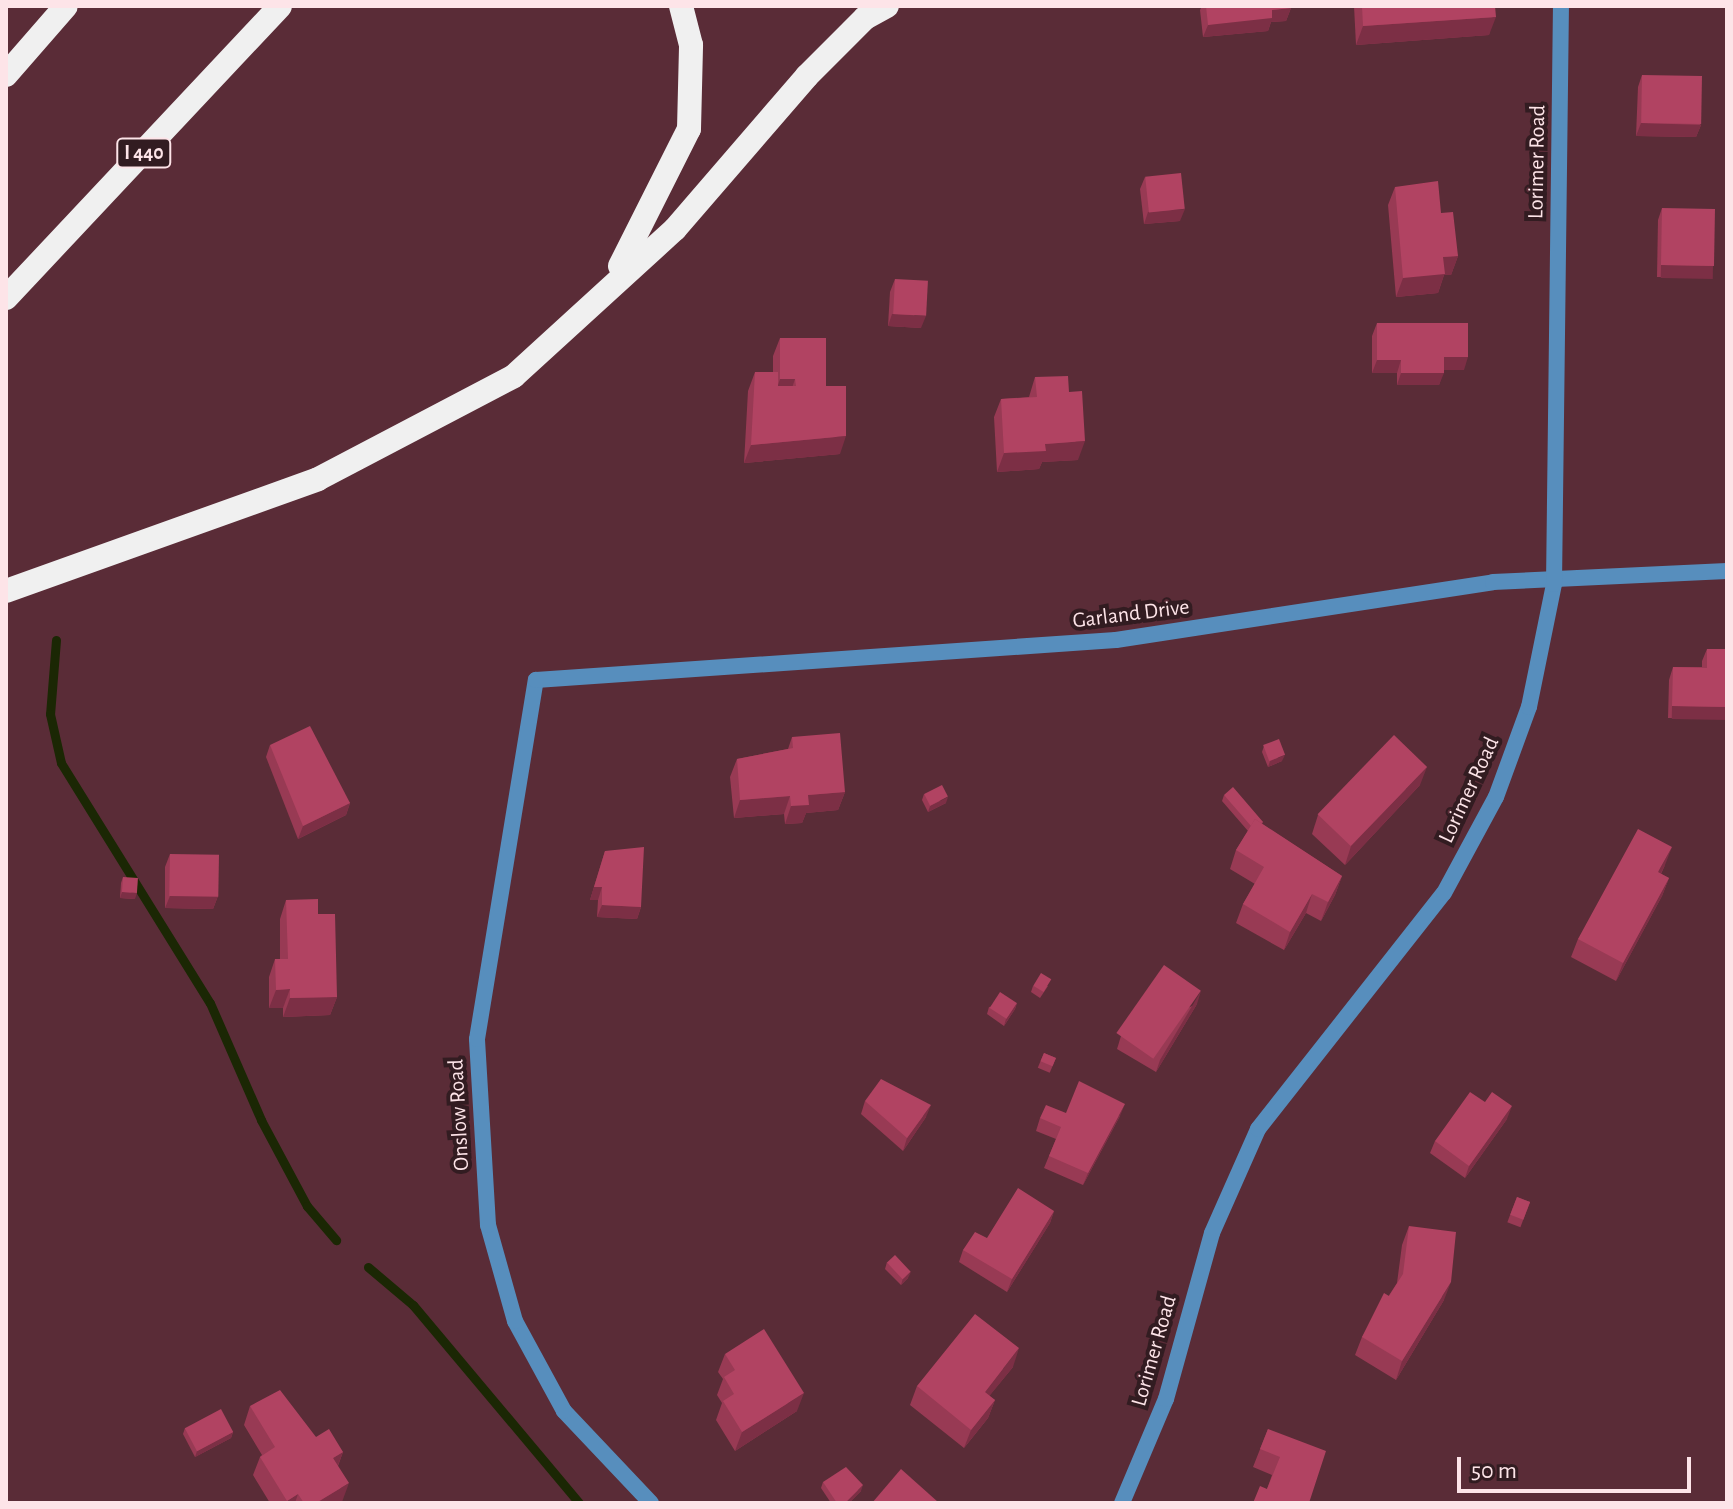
<!DOCTYPE html>
<html>
<head>
<meta charset="utf-8">
<style>
  body { margin:0 }
  #map { position:relative; width:1733px; height:1509px; overflow:hidden; background:#5a2c37; font-family:"Alegreya Sans",sans-serif }
  div>[style] { position:absolute }
  .stream>* { height:9px; margin:-4.5px; padding:0 4.5px; transform-origin:4.5px; border-radius:4.5px; background:#1b2704 }
  .minor>* { height:16px; margin:-8px; padding:0 8px; transform-origin:8px; border-radius:8px; background:#578ebd }
  .motorway>* { height:24px; margin:-12px; padding:0 12px; transform-origin:12px; border-radius:12px; background:#f0f0f0 }
  .wall>* { inset:0; background:#983a54; transform-origin:0 0 }
  .shaded-wall>* { inset:0; background:#7c2f45; transform-origin:0 0 }
  .building>* { inset:0; background:#b14362; transform-origin:0 0 }
  span { translate:-50% -50%; white-space:nowrap; text-align:center; line-height:1.15; -webkit-text-stroke:8px #321c21; paint-order:stroke }
  .shield-label span { padding:2px 6px; background:#321c21; border:2px solid; border-radius:6px; -webkit-text-stroke-width:0 }
  .shield-label { font-size:20px; color:#fde4e8; font-weight:700 }
  .street-label { font-size:22px; color:#fde4e8 }
  .frame { position:absolute; inset:0; border:8px solid #fde4e8; pointer-events:none }
  .scale { position:absolute; left:1457px; top:1457px; width:234px; height:36px; box-sizing:border-box; border:4px solid #fde4e8; border-top:0; padding-left:10px; font-size:24px; line-height:28px; white-space:nowrap; color:#fde4e8; -webkit-text-stroke:6px #321c21; paint-order:stroke }
</style>
</head>
<body>
<div id="map">
  <div class="stream">
    <i style="left:56px;top:640px;width:74px;rotate:94.6deg"></i>
    <i style="left:50px;top:714px;width:50px;rotate:77.3deg"></i>
    <i style="left:61px;top:763px;width:282px;rotate:58.2deg"></i>
    <i style="left:210px;top:1003px;width:128px;rotate:66.4deg"></i>
    <i style="left:261px;top:1120px;width:98px;rotate:61.9deg"></i>
    <i style="left:307px;top:1206px;width:45px;rotate:49.5deg"></i>
    <i style="left:368px;top:1267px;width:59px;rotate:40.2deg"></i>
    <i style="left:413px;top:1305px;width:258px;rotate:50deg"></i>
  </div>
  <div class="minor">
    <i style="left:651px;top:1503px;width:127px;rotate:-133.4deg"></i>
    <i style="left:564px;top:1411px;width:102px;rotate:-118.6deg"></i>
    <i style="left:515px;top:1321px;width:100px;rotate:-105.7deg"></i>
    <i style="left:488px;top:1225px;width:186px;rotate:-93.4deg"></i>
    <i style="left:477px;top:1039px;width:364px;rotate:-80.7deg"></i>
    <i style="left:536px;top:680px;width:581px;rotate:-3.95deg"></i>
    <i style="left:1116px;top:640px;width:381px;rotate:-8.7deg"></i>
    <i style="left:1493px;top:582px;width:234px;rotate:-2.7deg"></i>
    <i style="left:1122px;top:1503px;width:113px;rotate:-67.1deg"></i>
    <i style="left:1166px;top:1399px;width:172px;rotate:-74.5deg"></i>
    <i style="left:1212px;top:1233px;width:114px;rotate:-66.1deg"></i>
    <i style="left:1258px;top:1129px;width:300px;rotate:-51.8deg"></i>
    <i style="left:1444px;top:893px;width:109px;rotate:-61.6deg"></i>
    <i style="left:1496px;top:797px;width:96px;rotate:-69.9deg"></i>
    <i style="left:1529px;top:707px;width:126px;rotate:-78.5deg"></i>
    <i style="left:1554px;top:584px;width:578px;rotate:-89.31deg"></i>
  </div>
  <div class="motorway">
    <i style="left:6px;top:75px;width:91px;rotate:-49deg"></i>
    <i style="left:620px;top:266px;width:153px;rotate:-63.3deg"></i>
    <i style="left:689px;top:129px;width:84px;rotate:-88.6deg"></i>
    <i style="left:691px;top:45px;width:40px;rotate:-104.4deg"></i>
    <i style="left:6px;top:298px;width:400px;rotate:-46.8deg"></i>
    <i style="left:6px;top:591px;width:331px;rotate:-19.7deg"></i>
    <i style="left:318px;top:479px;width:221px;rotate:-27.7deg"></i>
    <i style="left:514px;top:376px;width:218px;rotate:-42.4deg"></i>
    <i style="left:675px;top:229px;width:202px;rotate:-49.2deg"></i>
    <i style="left:807px;top:76px;width:82px;rotate:-45deg"></i>
    <i style="left:865px;top:18px;width:25px;rotate:-29deg"></i>
  </div>
  <div class="wall">
    <i style="clip-path:polygon(1202px 6px,1290px 6px,1291px 8px,1286px 21px,1271px 22px,1268px 31px,1203px 37px,1200px 10px)"></i>
    <i style="clip-path:polygon(1354px 6px,1495px 6px,1489px 35px,1356px 45px)"></i>
    <i style="clip-path:polygon(1642px 75px,1701px 125px,1696px 137px,1636px 136px,1638px 87px)"></i>
    <i style="clip-path:polygon(1145px 177px,1180px 221px,1144px 224px,1140px 189px)"></i>
    <i style="clip-path:polygon(1395px 187px,1441px 213px,1458px 256px,1451px 275px,1444px 275px,1438px 293px,1396px 297px,1388px 205px)"></i>
    <i style="clip-path:polygon(1662px 208px,1713px 266px,1709px 278px,1657px 277px,1658px 220px)"></i>
    <i style="clip-path:polygon(895px 279px,921px 328px,888px 326px,890px 292px)"></i>
    <i style="clip-path:polygon(1377px 323px,1464px 370px,1444px 370px,1439px 385px,1397px 385px,1397px 373px,1372px 373px,1372px 336px)"></i>
    <i style="clip-path:polygon(780px 338px,826px 386px,840px 454px,744px 463px,748px 391px,755px 372px,773px 372px,773px 356px)"></i>
    <i style="clip-path:polygon(1035px 377px,1069px 392px,1078px 460px,1042px 462px,1039px 469px,997px 472px,994px 417px,1001px 399px,1029px 397px)"></i>
    <i style="clip-path:polygon(1707px 649px,1727px 649px,1727px 719px,1668px 718px,1669px 680px,1673px 667px,1702px 667px,1702px 661px)"></i>
    <i style="clip-path:polygon(792px 737px,845px 792px,838px 810px,806px 813px,802px 823px,785px 824px,784px 814px,734px 818px,730px 777px,737px 759px,788px 749px)"></i>
    <i style="clip-path:polygon(270px 745px,350px 803px,346px 815px,298px 839px,266px 757px)"></i>
    <i style="clip-path:polygon(1264px 746px,1282px 761px,1268px 767px,1262px 752px)"></i>
    <i style="clip-path:polygon(1420px 785px,1345px 865px,1312px 834px,1318px 815px)"></i>
    <i style="clip-path:polygon(924px 794px,946px 803px,928px 812px,922px 800px)"></i>
    <i style="clip-path:polygon(1224px 795px,1263px 822px,1262px 824px,1342px 876px,1335px 895px,1321px 921px,1306px 913px,1284px 950px,1236px 923px,1243px 904px,1255px 884px,1230px 869px,1236px 850px,1248px 831px,1222px 801px)"></i>
    <i style="clip-path:polygon(605px 851px,641px 907px,637px 919px,597px 917px,598px 900px,590px 900px)"></i>
    <i style="clip-path:polygon(170px 854px,218px 896px,213px 909px,165px 908px,165px 867px)"></i>
    <i style="clip-path:polygon(1665px 865px,1661px 874px,1669px 878px,1662px 896px,1616px 981px,1571px 957px,1578px 939px)"></i>
    <i style="clip-path:polygon(123px 877px,135px 899px,120px 898px,121px 883px)"></i>
    <i style="clip-path:polygon(286px 900px,318px 914px,337px 997px,330px 1015px,283px 1017px,283px 1008px,269px 1008px,269px 977px,275px 959px,280px 959px,280px 919px)"></i>
    <i style="clip-path:polygon(1033px 986px,1048px 986px,1040px 998px,1031px 992px)"></i>
    <i style="clip-path:polygon(1017px 1003px,1015px 1009px,1004px 1026px,987px 1014px,989px 1007px)"></i>
    <i style="clip-path:polygon(1197px 1004px,1156px 1072px,1117px 1049px,1121px 1036px)"></i>
    <i style="left:1044px;top:1053px;width:13px;height:16px;rotate:23deg"></i>
    <i style="clip-path:polygon(865px 1101px,926px 1117px,903px 1151px,861px 1114px)"></i>
    <i style="clip-path:polygon(1066px 1113px,1120px 1116px,1083px 1185px,1044px 1168px,1056px 1139px,1036px 1131px,1040px 1118px)"></i>
    <i style="clip-path:polygon(1507px 1119px,1465px 1178px,1430px 1153px,1435px 1141px)"></i>
    <i style="left:1517px;top:1197px;width:14px;height:27px;rotate:21deg"></i>
    <i style="clip-path:polygon(1054px 1211px,1050px 1223px,1007px 1292px,959px 1262px,963px 1250px)"></i>
    <i style="clip-path:polygon(1409px 1226px,1444px 1300px,1396px 1380px,1355px 1355px,1362px 1337px,1397px 1283px,1402px 1245px)"></i>
    <i style="clip-path:polygon(887px 1262px,908px 1278px,901px 1285px,885px 1269px)"></i>
    <i style="clip-path:polygon(725px 1354px,797px 1411px,735px 1451px,716px 1420px,722px 1403px,717px 1395px,723px 1379px,718px 1372px)"></i>
    <i style="clip-path:polygon(1013px 1367px,989px 1396px,995px 1400px,988px 1418px,964px 1448px,910px 1405px,917px 1386px)"></i>
    <i style="clip-path:polygon(250px 1406px,316px 1437px,343px 1452px,338px 1466px,342px 1502px,340px 1503px,270px 1503px,253px 1475px,260px 1457px,262px 1455px,244px 1425px)"></i>
    <i style="clip-path:polygon(185px 1428px,233px 1432px,231px 1438px,195px 1457px,183px 1434px)"></i>
    <i style="clip-path:polygon(1268px 1429px,1309px 1503px,1267px 1489px,1272px 1475px,1253px 1467px)"></i>
    <i style="clip-path:polygon(823px 1482px,861px 1491px,849px 1503px,831px 1503px,821px 1488px)"></i>
  </div>
  <div class="shaded-wall">
    <i style="clip-path:polygon(1291px 8px,1286px 21px,1271px 22px,1268px 31px,1203px 37px,1208px 25px,1272px 10px)"></i>
    <i style="clip-path:polygon(1496px 17px,1489px 35px,1356px 45px,1363px 26px)"></i>
    <i style="clip-path:polygon(1641px 123px,1701px 125px,1696px 137px,1636px 136px)"></i>
    <i style="clip-path:polygon(1185px 209px,1180px 221px,1144px 224px,1148px 212px)"></i>
    <i style="clip-path:polygon(1458px 256px,1451px 275px,1444px 275px,1438px 293px,1396px 297px,1403px 278px,1443px 257px)"></i>
    <i style="left:1661px;top:265px;width:52px;height:13px;rotate:1deg"></i>
    <i style="clip-path:polygon(892px 314px,926px 316px,921px 328px,888px 326px)"></i>
    <i style="clip-path:polygon(1444px 357px,1468px 357px,1464px 370px,1439px 370px)"></i>
    <i style="clip-path:polygon(1377px 360px,1401px 360px,1397px 373px,1372px 373px)"></i>
    <i style="clip-path:polygon(1401px 373px,1444px 373px,1439px 385px,1397px 385px)"></i>
    <i style="clip-path:polygon(780px 379px,795px 379px,789px 397px,774px 397px)"></i>
    <i style="clip-path:polygon(846px 436px,840px 454px,744px 463px,751px 445px)"></i>
    <i style="clip-path:polygon(1085px 441px,1078px 460px,1042px 462px,1039px 469px,997px 472px,1004px 453px,1045px 444px)"></i>
    <i style="left:1672px;top:706px;width:55px;height:13px;rotate:1deg"></i>
    <i style="clip-path:polygon(1285px 755px,1282px 761px,1268px 767px,1270px 761px)"></i>
    <i style="clip-path:polygon(1427px 767px,1420px 785px,1345px 865px,1351px 846px)"></i>
    <i style="clip-path:polygon(845px 792px,838px 810px,806px 813px,802px 823px,785px 824px,791px 806px,808px 795px)"></i>
    <i style="clip-path:polygon(790px 796px,784px 814px,734px 818px,740px 800px)"></i>
    <i style="clip-path:polygon(948px 797px,946px 803px,928px 812px,930px 806px)"></i>
    <i style="clip-path:polygon(350px 803px,346px 815px,298px 839px,303px 826px)"></i>
    <i style="clip-path:polygon(1672px 847px,1665px 865px,1652px 891px,1658px 872px)"></i>
    <i style="clip-path:polygon(1342px 876px,1335px 895px,1321px 921px,1328px 902px)"></i>
    <i style="clip-path:polygon(1669px 878px,1662px 896px,1616px 981px,1623px 963px)"></i>
    <i style="clip-path:polygon(594px 887px,602px 887px,598px 900px,590px 900px)"></i>
    <i style="clip-path:polygon(122px 892px,137px 893px,135px 899px,120px 898px)"></i>
    <i style="clip-path:polygon(1312px 894px,1306px 913px,1284px 950px,1290px 932px)"></i>
    <i style="clip-path:polygon(170px 896px,218px 896px,213px 909px,165px 908px)"></i>
    <i style="clip-path:polygon(602px 905px,641px 907px,637px 919px,597px 917px)"></i>
    <i style="clip-path:polygon(290px 989px,283px 1008px,269px 1008px,276px 990px)"></i>
    <i style="clip-path:polygon(1201px 991px,1197px 1004px,1156px 1072px,1160px 1060px)"></i>
    <i style="clip-path:polygon(337px 997px,330px 1015px,283px 1017px,290px 998px)"></i>
    <i style="clip-path:polygon(1017px 1003px,1015px 1009px,1004px 1026px,1006px 1019px)"></i>
    <i style="clip-path:polygon(1125px 1104px,1120px 1116px,1083px 1185px,1088px 1173px)"></i>
    <i style="clip-path:polygon(931px 1105px,926px 1117px,903px 1151px,907px 1138px)"></i>
    <i style="clip-path:polygon(1512px 1106px,1507px 1119px,1465px 1178px,1469px 1166px)"></i>
    <i style="clip-path:polygon(1054px 1211px,1050px 1223px,1007px 1292px,1012px 1279px)"></i>
    <i style="clip-path:polygon(911px 1272px,908px 1278px,901px 1285px,903px 1278px)"></i>
    <i style="clip-path:polygon(1451px 1282px,1444px 1300px,1396px 1380px,1402px 1361px)"></i>
    <i style="clip-path:polygon(1019px 1348px,1013px 1367px,978px 1410px,985px 1392px)"></i>
    <i style="clip-path:polygon(804px 1393px,797px 1411px,735px 1451px,742px 1432px)"></i>
    <i style="clip-path:polygon(995px 1400px,988px 1418px,964px 1448px,971px 1430px)"></i>
    <i style="clip-path:polygon(233px 1432px,231px 1438px,195px 1457px,197px 1451px)"></i>
    <i style="clip-path:polygon(343px 1452px,336px 1470px,333px 1458px)"></i>
    <i style="clip-path:polygon(349px 1483px,342px 1502px,340px 1503px,316px 1503px)"></i>
    <i style="clip-path:polygon(863px 1485px,861px 1491px,849px 1503px,845px 1503px)"></i>
    <i style="clip-path:polygon(298px 1494px,295px 1503px,286px 1503px,287px 1501px)"></i>
  </div>
  <div class="building">
    <i style="clip-path:polygon(1206px 6px,1290px 6px,1291px 8px,1272px 10px,1272px 18px,1208px 25px)"></i>
    <i style="clip-path:polygon(1362px 6px,1495px 6px,1496px 17px,1363px 26px)"></i>
    <i style="left:1642px;top:75px;width:60px;height:48px;rotate:1deg"></i>
    <i style="left:1181px;top:173px;width:36px;height:36px;rotate:84deg"></i>
    <i style="clip-path:polygon(1438px 181px,1441px 213px,1453px 212px,1458px 256px,1443px 257px,1445px 274px,1403px 278px,1395px 187px)"></i>
    <i style="left:1662px;top:208px;width:53px;height:57px;rotate:1deg"></i>
    <i style="left:895px;top:279px;width:33px;height:35px;rotate:3deg"></i>
    <i style="clip-path:polygon(1377px 323px,1468px 323px,1468px 357px,1444px 357px,1444px 373px,1401px 373px,1401px 360px,1377px 360px)"></i>
    <i style="clip-path:polygon(780px 338px,826px 338px,826px 386px,846px 386px,846px 436px,751px 445px,755px 372px,778px 372px,778px 386px,796px 386px,795px 379px,780px 379px)"></i>
    <i style="clip-path:polygon(1068px 376px,1069px 392px,1082px 391px,1085px 441px,1045px 444px,1046px 451px,1004px 453px,1001px 399px,1037px 397px,1035px 377px)"></i>
    <i style="clip-path:polygon(1707px 649px,1727px 649px,1727px 707px,1672px 706px,1673px 667px,1707px 668px)"></i>
    <i style="clip-path:polygon(310px 726px,350px 803px,303px 826px,270px 745px)"></i>
    <i style="clip-path:polygon(840px 733px,845px 792px,808px 795px,809px 805px,791px 806px,790px 796px,740px 800px,737px 759px,793px 748px,792px 737px)"></i>
    <i style="left:1394px;top:735px;width:46px;height:110px;rotate:44deg"></i>
    <i style="left:1279px;top:739px;width:17px;height:17px;rotate:69deg"></i>
    <i style="left:942px;top:785px;width:13px;height:20px;rotate:63deg"></i>
    <i style="clip-path:polygon(1233px 787px,1263px 822px,1261px 823px,1255px 819px,1251px 826px,1224px 795px)"></i>
    <i style="clip-path:polygon(1255px 819px,1342px 876px,1328px 902px,1312px 894px,1290px 932px,1243px 904px,1264px 867px,1236px 850px)"></i>
    <i style="clip-path:polygon(1638px 829px,1672px 847px,1658px 872px,1669px 878px,1623px 963px,1578px 939px)"></i>
    <i style="clip-path:polygon(644px 847px,641px 907px,602px 905px,602px 887px,594px 887px,605px 851px)"></i>
    <i style="left:170px;top:854px;width:49px;height:42px;rotate:1deg"></i>
    <i style="left:123px;top:877px;width:15px;height:15px;rotate:4deg"></i>
    <i style="clip-path:polygon(318px 899px,318px 914px,335px 914px,337px 997px,290px 998px,290px 989px,276px 990px,275px 959px,288px 959px,286px 900px)"></i>
    <i style="left:1164px;top:965px;width:45px;height:83px;rotate:35deg"></i>
    <i style="left:1041px;top:973px;width:12px;height:15px;rotate:31deg"></i>
    <i style="left:1000px;top:992px;width:20px;height:19px;rotate:33deg"></i>
    <i style="left:1044px;top:1053px;width:13px;height:9px;rotate:23deg"></i>
    <i style="clip-path:polygon(881px 1079px,931px 1105px,907px 1138px,865px 1101px)"></i>
    <i style="clip-path:polygon(1079px 1081px,1125px 1104px,1088px 1173px,1049px 1156px,1061px 1127px,1040px 1118px,1046px 1105px,1066px 1113px)"></i>
    <i style="clip-path:polygon(1470px 1092px,1485px 1102px,1492px 1092px,1512px 1106px,1469px 1166px,1435px 1141px)"></i>
    <i style="clip-path:polygon(1018px 1188px,1054px 1211px,1012px 1279px,963px 1250px,975px 1232px,987px 1238px)"></i>
    <i style="left:1517px;top:1197px;width:14px;height:19px;rotate:21deg"></i>
    <i style="clip-path:polygon(1409px 1226px,1456px 1232px,1451px 1282px,1402px 1361px,1362px 1337px,1384px 1293px,1389px 1296px,1403px 1274px)"></i>
    <i style="left:895px;top:1255px;width:23px;height:11px;rotate:47deg"></i>
    <i style="clip-path:polygon(975px 1314px,1019px 1348px,985px 1392px,995px 1400px,971px 1430px,917px 1386px)"></i>
    <i style="clip-path:polygon(764px 1329px,804px 1393px,742px 1432px,723px 1401px,734px 1394px,724px 1377px,735px 1370px,725px 1354px)"></i>
    <i style="clip-path:polygon(280px 1390px,316px 1437px,329px 1429px,343px 1452px,333px 1458px,349px 1483px,316px 1503px,304px 1503px,298px 1494px,287px 1501px,260px 1457px,275px 1447px,250px 1406px)"></i>
    <i style="left:221px;top:1409px;width:26px;height:41px;rotate:62deg"></i>
    <i style="clip-path:polygon(1268px 1429px,1326px 1451px,1309px 1503px,1253px 1503px,1260px 1486px,1267px 1489px,1280px 1457px,1260px 1449px)"></i>
    <i style="clip-path:polygon(846px 1467px,863px 1485px,845px 1503px,837px 1503px,823px 1482px)"></i>
    <i style="clip-path:polygon(901px 1469px,938px 1502px,937px 1503px,872px 1503px)"></i>
  </div>
  <div class="shield-label">
    <span style="left:144px;top:153px">I 440</span>
  </div>
  <div class="street-label">
    <span style="left:1537px;top:162px;rotate:-89deg">Lorimer Road</span>
    <span style="left:1131px;top:614px;rotate:-7deg">Garland Drive</span>
    <span style="left:1469px;top:790px;rotate:-65deg">Lorimer Road</span>
    <span style="left:459px;top:1115px;rotate:-93deg">Onslow Road</span>
    <span style="left:1154px;top:1351px;rotate:-74deg">Lorimer Road</span>
  </div>
  <div class="frame"></div>
  <div class="scale">50 m</div>
</div>
</body>
</html>
